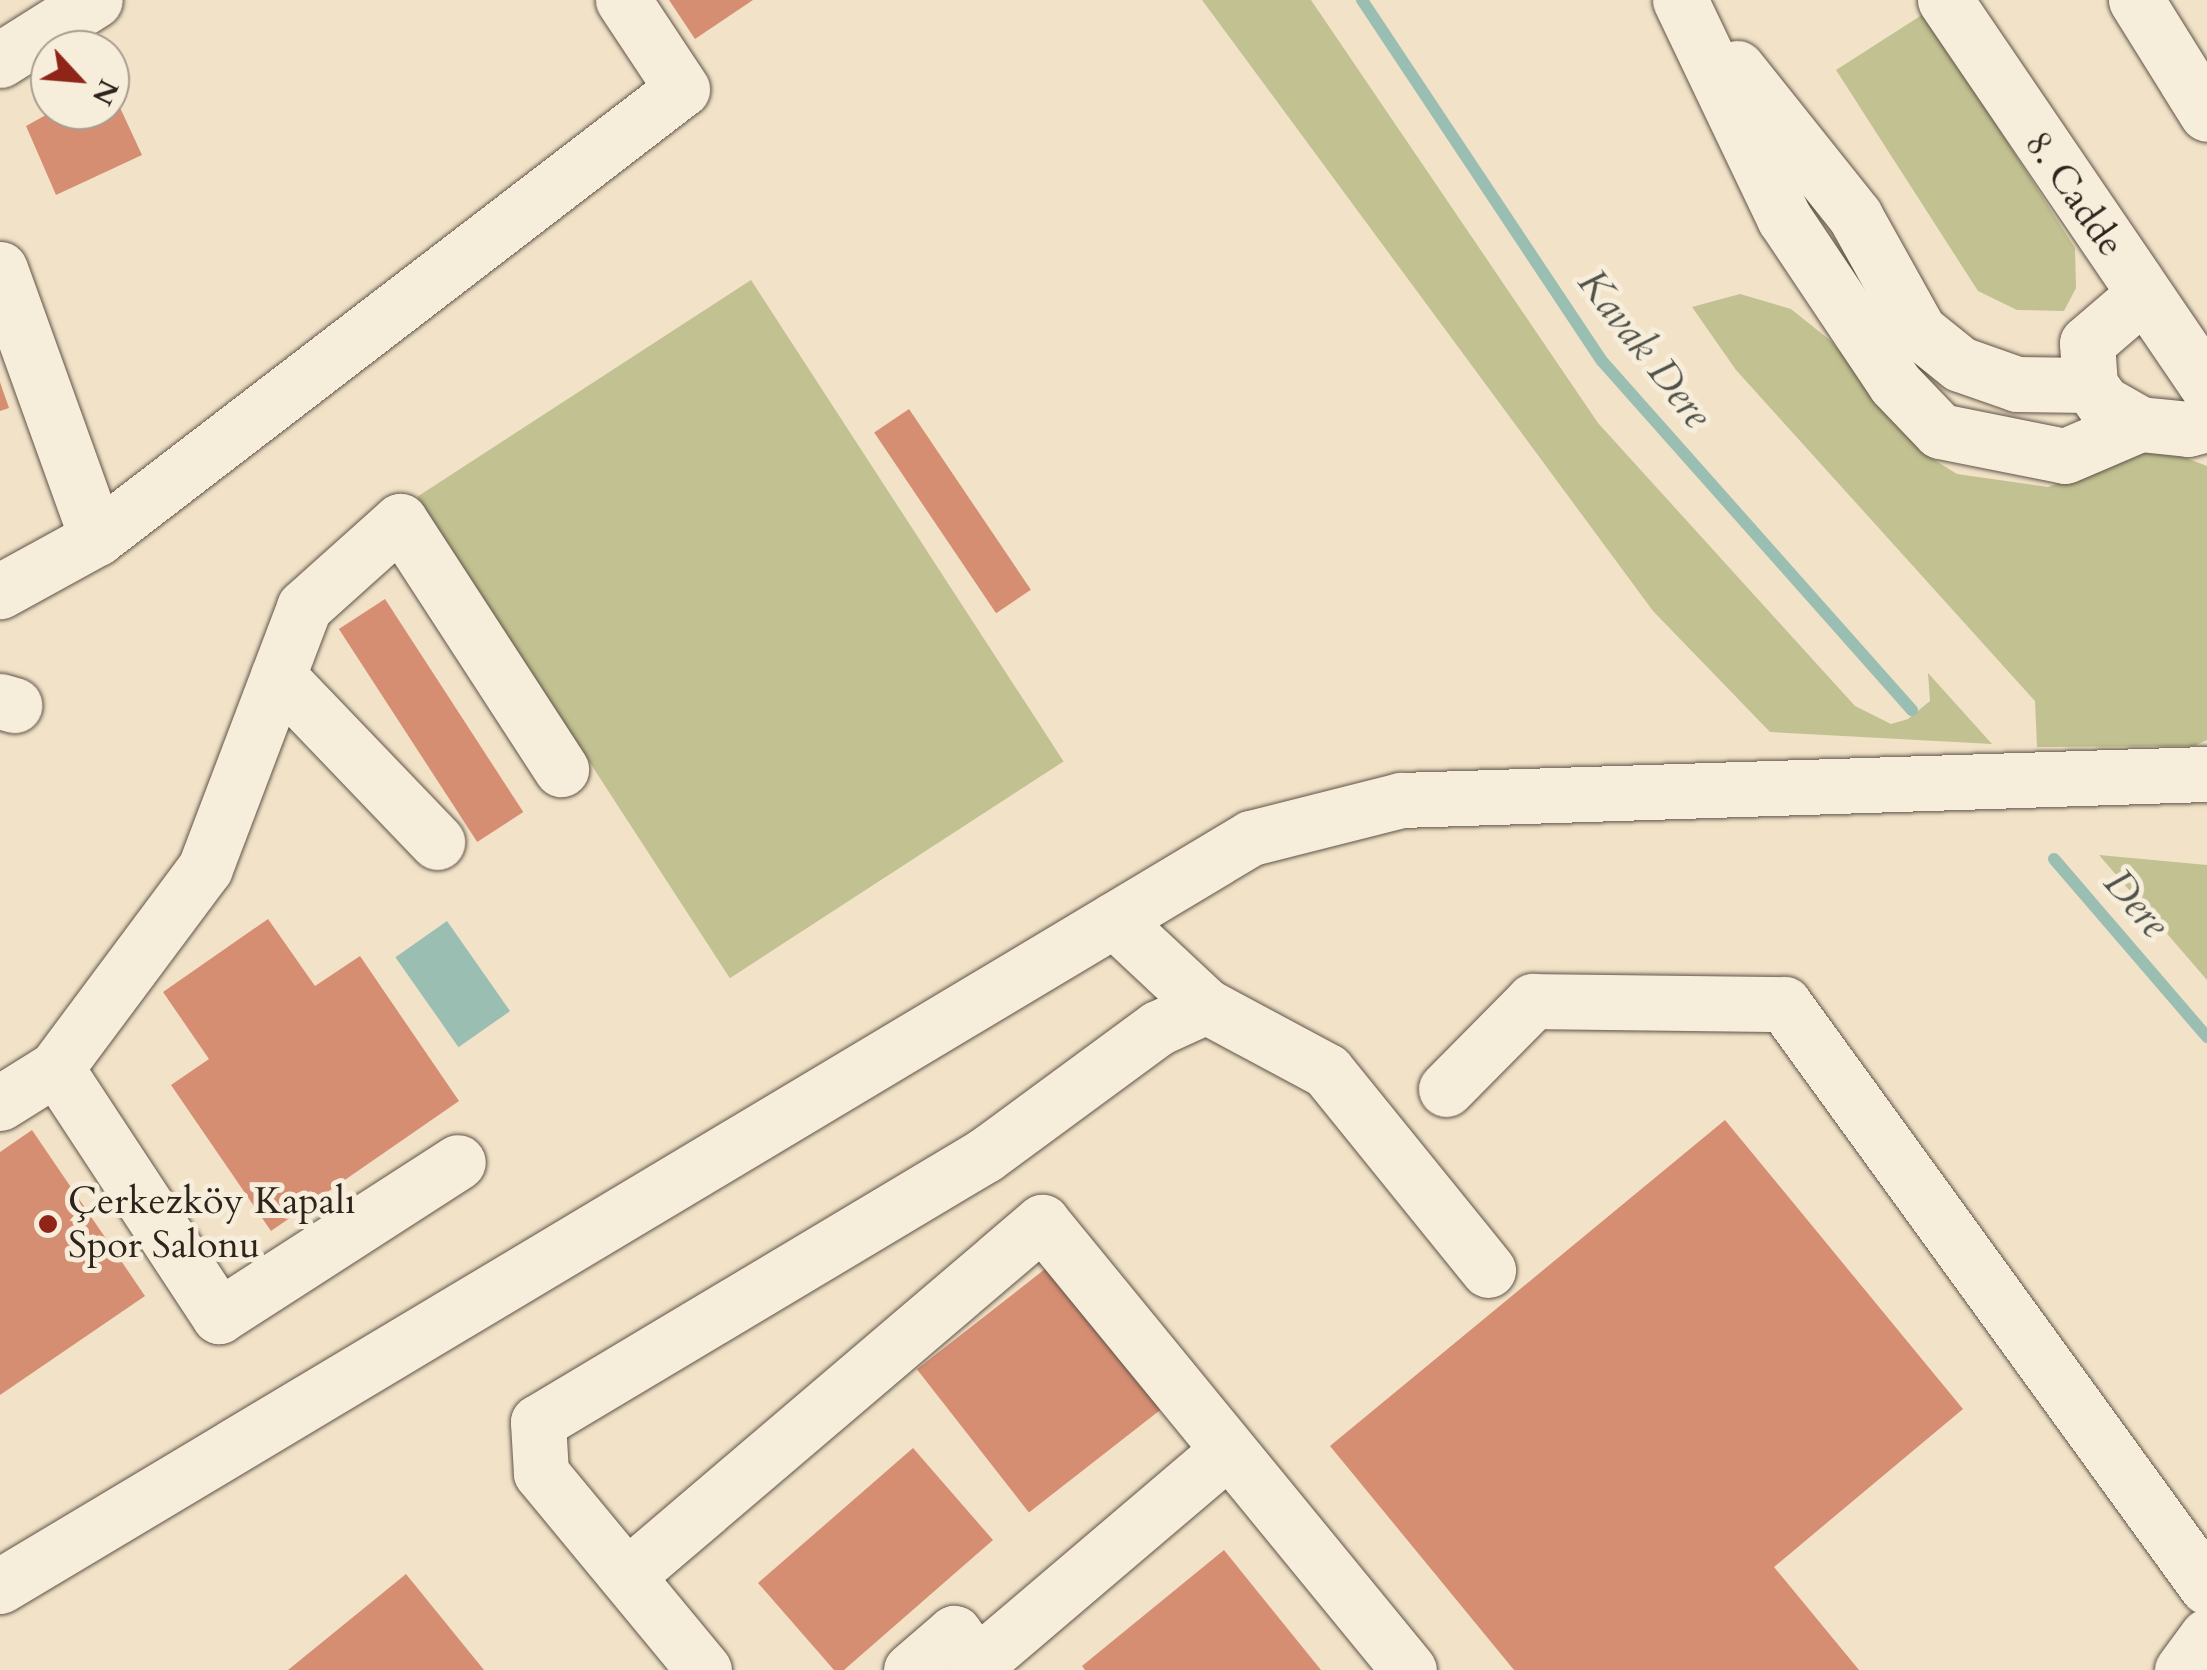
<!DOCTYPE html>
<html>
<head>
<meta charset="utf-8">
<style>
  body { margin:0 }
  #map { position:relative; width:2207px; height:1670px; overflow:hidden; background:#f2e3c8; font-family:Cardo,serif }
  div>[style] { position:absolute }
  .green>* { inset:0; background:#c1c191; transform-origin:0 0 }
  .water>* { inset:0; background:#9bbeb3; transform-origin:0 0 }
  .stream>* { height:12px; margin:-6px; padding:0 6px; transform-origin:6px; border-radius:6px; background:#9bbeb3 }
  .building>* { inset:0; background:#d68e73; transform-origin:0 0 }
  .roads { filter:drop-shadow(0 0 2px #605448) drop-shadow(0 0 2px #605448) }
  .minor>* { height:55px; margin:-27.5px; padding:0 27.5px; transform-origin:27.5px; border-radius:27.5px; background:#f7eddb }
  .dots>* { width:28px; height:28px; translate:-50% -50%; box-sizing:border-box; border:5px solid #f7eddb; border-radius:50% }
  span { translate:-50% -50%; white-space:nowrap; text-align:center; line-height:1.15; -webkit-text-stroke:10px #f7eddb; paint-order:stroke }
  .street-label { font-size:38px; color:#2f241d }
  .poi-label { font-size:38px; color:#2f241d }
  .left { translate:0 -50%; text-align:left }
  .water-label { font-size:40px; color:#4f524a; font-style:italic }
  .north { position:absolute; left:30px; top:30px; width:100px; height:100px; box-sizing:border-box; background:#f7eddb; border:2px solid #a79d8f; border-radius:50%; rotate:116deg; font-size:28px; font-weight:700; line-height:40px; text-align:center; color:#2f241d }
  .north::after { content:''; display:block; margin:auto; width:35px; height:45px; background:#8f2418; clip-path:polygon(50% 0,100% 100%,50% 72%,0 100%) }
</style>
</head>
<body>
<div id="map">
  <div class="green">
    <i style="clip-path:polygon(1202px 0,1311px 0,1598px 423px,1855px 706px,1891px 724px,1908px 719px,1930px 701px,1928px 673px,1992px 744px,1770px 732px,1653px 611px)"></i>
    <i style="clip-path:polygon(1925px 13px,2075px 248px,2076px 288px,2064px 311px,2017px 310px,1978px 291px,1836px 70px)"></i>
    <i style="left:751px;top:280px;width:574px;height:398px;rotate:57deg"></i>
    <i style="clip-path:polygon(1740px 294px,1791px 309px,1831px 341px,1925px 454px,1957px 474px,2048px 487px,2157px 447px,2207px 466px,2207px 740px,2194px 746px,2037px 747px,2035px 701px,1736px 370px,1692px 307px)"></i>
    <i style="clip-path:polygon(2099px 855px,2207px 865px,2207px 980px)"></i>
  </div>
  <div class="water">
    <i style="left:447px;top:921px;width:110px;height:63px;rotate:55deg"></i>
  </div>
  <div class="stream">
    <i style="left:1362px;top:0;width:433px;rotate:56.4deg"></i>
    <i style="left:1602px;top:361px;width:467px;rotate:48.4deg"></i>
    <i style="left:2054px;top:859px;width:235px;rotate:49.3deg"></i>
  </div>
  <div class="building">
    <i style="clip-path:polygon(669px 0,753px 0,695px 39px)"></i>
    <i style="clip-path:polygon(110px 86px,142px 155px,56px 195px,26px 126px,55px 110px,110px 110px)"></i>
    <i style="clip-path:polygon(0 382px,9px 408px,0 411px)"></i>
    <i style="left:909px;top:409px;width:218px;height:42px;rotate:56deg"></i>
    <i style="left:385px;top:599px;width:254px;height:55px;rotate:57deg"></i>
    <i style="clip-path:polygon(268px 919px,315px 986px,360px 956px,459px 1101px,271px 1231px,171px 1085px,209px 1059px,163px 992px)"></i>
    <i style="clip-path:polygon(1725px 1120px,1963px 1409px,1774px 1567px,1859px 1670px,1514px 1670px,1330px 1446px)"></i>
    <i style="clip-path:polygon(32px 1130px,145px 1296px,0 1395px,0 1152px)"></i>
    <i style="left:1054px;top:1262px;width:182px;height:174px;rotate:52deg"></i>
    <i style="clip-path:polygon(913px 1448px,993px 1540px,844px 1670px,834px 1670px,758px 1583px)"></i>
    <i style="clip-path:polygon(1224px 1550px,1321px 1670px,1085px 1670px,1082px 1666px)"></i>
    <i style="clip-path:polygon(406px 1574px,484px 1670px,288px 1670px)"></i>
  </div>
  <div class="roads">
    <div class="minor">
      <i style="left:1680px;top:0;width:242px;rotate:64.5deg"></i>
      <i style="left:1784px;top:218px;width:200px;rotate:56.2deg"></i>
      <i style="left:1895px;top:384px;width:65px;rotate:46.2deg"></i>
      <i style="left:1940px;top:431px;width:127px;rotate:11.3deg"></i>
      <i style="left:2065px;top:456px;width:82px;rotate:-23.1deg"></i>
      <i style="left:1945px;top:0;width:467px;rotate:55.8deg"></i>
      <i style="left:2136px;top:0;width:134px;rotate:58.1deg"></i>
      <i style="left:0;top:60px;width:112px;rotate:-32.3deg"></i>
      <i style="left:1737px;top:68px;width:189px;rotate:51.4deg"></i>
      <i style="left:1855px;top:216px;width:132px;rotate:60.9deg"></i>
      <i style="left:1919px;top:331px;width:53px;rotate:38.8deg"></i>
      <i style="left:1960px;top:364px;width:60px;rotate:19.3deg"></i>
      <i style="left:2017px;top:384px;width:73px;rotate:0.8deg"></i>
      <i style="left:0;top:269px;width:286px;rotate:70.2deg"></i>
      <i style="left:97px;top:538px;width:111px;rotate:151.3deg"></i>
      <i style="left:2144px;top:294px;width:75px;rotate:139.3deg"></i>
      <i style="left:2087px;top:343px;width:42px;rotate:85.9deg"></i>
      <i style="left:2090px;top:385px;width:22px;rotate:54deg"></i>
      <i style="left:2103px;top:403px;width:43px;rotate:29.6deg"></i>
      <i style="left:2140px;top:424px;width:48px;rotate:5.9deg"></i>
      <i style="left:2188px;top:429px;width:20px;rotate:-15deg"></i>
      <i style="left:97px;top:538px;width:737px;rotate:-37.51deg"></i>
      <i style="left:682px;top:89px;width:107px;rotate:-123.5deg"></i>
      <i style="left:278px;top:676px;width:230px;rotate:46.2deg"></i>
      <i style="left:0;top:701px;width:15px;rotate:16deg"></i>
      <i style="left:1114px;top:920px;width:126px;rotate:43.1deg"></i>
      <i style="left:56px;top:1068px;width:249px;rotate:-53.3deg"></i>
      <i style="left:205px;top:868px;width:279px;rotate:-69.2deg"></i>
      <i style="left:304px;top:607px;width:129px;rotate:-41.9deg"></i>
      <i style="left:400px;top:521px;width:296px;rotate:57deg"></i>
      <i style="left:1446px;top:1089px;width:124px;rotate:-45.3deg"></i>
      <i style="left:1533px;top:1001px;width:251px;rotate:0.7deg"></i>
      <i style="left:1784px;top:1004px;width:720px;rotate:54.04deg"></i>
      <i style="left:0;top:1103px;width:66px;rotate:-32deg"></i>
      <i style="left:56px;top:1068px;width:297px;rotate:56.7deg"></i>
      <i style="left:219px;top:1316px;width:284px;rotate:-32.8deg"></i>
      <i style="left:629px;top:1574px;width:543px;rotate:-40.44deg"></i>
      <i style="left:1042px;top:1222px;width:579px;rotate:50.68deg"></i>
      <i style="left:0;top:1586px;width:1458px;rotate:-30.88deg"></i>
      <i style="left:1251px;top:838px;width:155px;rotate:-14.2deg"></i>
      <i style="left:1401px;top:800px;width:806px;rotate:-1.85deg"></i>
      <i style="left:978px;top:1663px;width:328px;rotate:-40.4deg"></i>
      <i style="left:704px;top:1670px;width:256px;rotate:-129.6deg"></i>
      <i style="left:541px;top:1473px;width:51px;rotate:-93.4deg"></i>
      <i style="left:538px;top:1422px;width:521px;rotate:-30.85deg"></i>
      <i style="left:985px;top:1155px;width:215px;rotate:-36.3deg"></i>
      <i style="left:1158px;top:1028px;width:53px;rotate:-24.6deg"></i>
      <i style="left:1206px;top:1006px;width:137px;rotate:28.2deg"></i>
      <i style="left:1327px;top:1071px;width:256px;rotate:51deg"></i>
      <i style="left:911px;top:1670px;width:57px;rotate:-40.7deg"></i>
      <i style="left:954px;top:1633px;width:47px;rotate:51.9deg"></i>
      <i style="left:2182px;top:1670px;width:42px;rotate:-53.7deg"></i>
    </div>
  </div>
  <div class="dots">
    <i style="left:48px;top:1224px;background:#8f2418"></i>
  </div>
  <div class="street-label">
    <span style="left:2074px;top:194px;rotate:55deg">8. Cadde</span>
  </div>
  <div class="poi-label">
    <span class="left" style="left:68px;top:1224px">Çerkezköy Kapalı<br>Spor Salonu</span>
  </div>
  <div class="water-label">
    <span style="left:1644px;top:349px;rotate:52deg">Kavak Dere</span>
    <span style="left:2136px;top:904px;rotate:49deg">Dere</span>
  </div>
  <div class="north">N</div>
</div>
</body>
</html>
